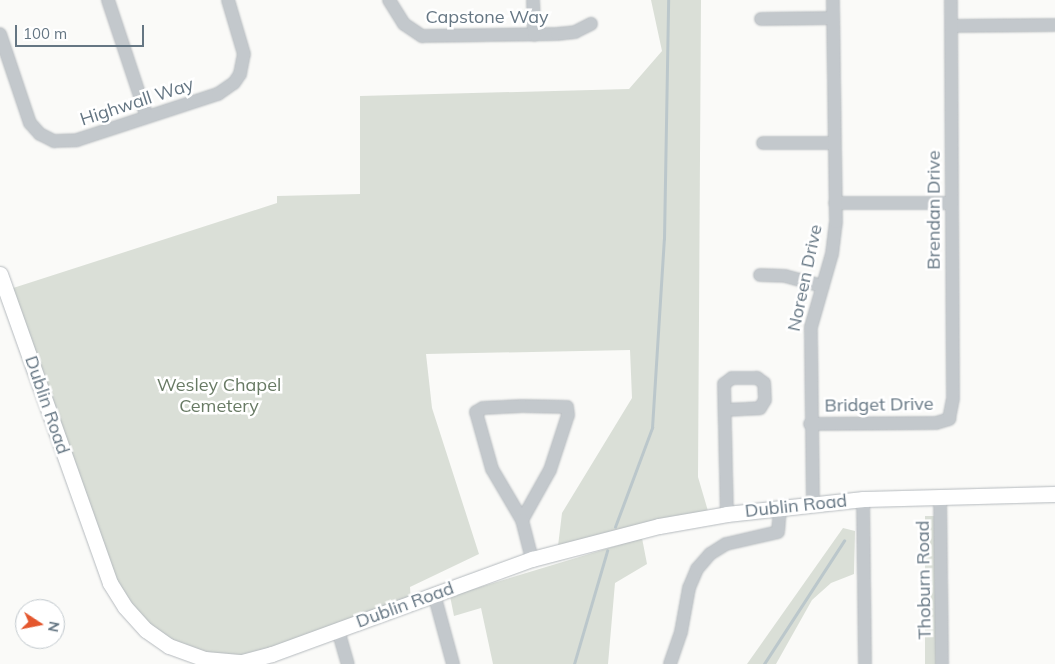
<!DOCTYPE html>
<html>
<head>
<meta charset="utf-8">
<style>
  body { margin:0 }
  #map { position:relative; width:1055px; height:664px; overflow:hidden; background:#fafaf8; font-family:Mulish,sans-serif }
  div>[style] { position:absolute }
  .green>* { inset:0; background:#dadfd7; transform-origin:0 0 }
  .stream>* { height:2.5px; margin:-1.25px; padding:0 1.25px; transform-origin:1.25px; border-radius:1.25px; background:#bbc7cb }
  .roads { filter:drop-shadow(0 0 1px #b5babe) drop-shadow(0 0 1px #b5babe) }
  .minor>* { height:12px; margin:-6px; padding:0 6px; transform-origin:6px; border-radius:6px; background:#c3c8cc }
  .major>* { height:15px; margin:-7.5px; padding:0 7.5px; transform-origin:7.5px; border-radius:7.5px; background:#fff }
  span { translate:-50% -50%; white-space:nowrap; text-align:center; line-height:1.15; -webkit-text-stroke:5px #fff; paint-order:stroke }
  .street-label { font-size:18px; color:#657683 }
  .park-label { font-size:18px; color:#687a64 }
  .north { position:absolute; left:15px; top:599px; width:50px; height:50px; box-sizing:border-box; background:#fff; border:1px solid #c1c8cd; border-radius:50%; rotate:101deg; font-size:14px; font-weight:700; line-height:20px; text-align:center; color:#657683 }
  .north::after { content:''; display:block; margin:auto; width:18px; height:22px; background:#e4572e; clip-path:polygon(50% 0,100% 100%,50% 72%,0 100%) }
  .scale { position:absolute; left:15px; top:25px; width:129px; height:22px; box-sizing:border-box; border:2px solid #657683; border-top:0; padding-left:6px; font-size:15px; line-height:18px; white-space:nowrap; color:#657683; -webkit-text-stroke:4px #fff; paint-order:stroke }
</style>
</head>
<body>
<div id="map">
  <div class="green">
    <i style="clip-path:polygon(651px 0,701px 0,698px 477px,708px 511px,558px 546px,562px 513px,632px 398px,630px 350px,426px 354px,432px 408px,479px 554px,410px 587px,411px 603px,272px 654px,193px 656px,125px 607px,7px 290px,277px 203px,277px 196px,360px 194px,360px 96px,629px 89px,662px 51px)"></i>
    <i style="left:925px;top:516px;width:12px;height:148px"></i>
    <i style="clip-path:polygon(843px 528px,855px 531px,854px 574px,831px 583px,812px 600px,776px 664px,747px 664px)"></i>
    <i style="clip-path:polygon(642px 538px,647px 564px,615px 583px,608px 664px,493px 664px,481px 608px,454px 616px,450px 596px)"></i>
  </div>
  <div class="stream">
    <i style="left:615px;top:527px;width:106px;rotate:-69.5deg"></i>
    <i style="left:652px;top:428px;width:189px;rotate:-86.4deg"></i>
    <i style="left:664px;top:239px;width:239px;rotate:-89deg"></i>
    <i style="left:574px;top:664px;width:118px;rotate:-73.7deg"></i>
    <i style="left:764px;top:664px;width:147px;rotate:-57deg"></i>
  </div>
  <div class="roads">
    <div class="minor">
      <i style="left:108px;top:0;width:123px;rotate:71.6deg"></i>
      <i style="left:389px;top:0;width:28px;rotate:58deg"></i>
      <i style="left:404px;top:24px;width:22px;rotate:34deg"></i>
      <i style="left:422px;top:36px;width:135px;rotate:-0.8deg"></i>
      <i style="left:557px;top:34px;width:18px;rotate:-6deg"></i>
      <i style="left:575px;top:32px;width:18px;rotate:-27deg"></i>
      <i style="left:533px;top:0;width:35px;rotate:88deg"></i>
      <i style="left:761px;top:19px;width:72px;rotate:-0.8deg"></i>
      <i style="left:951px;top:26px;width:104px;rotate:-0.6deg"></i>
      <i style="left:0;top:34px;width:94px;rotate:71.4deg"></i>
      <i style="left:30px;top:123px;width:15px;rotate:48deg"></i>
      <i style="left:40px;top:134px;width:16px;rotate:27deg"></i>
      <i style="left:54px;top:141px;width:23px;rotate:-2deg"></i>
      <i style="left:77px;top:140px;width:148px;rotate:-18.1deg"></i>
      <i style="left:218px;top:94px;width:19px;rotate:-35deg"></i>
      <i style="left:234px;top:83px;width:11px;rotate:-56deg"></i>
      <i style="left:240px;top:74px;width:20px;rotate:-79deg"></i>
      <i style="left:244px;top:54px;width:56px;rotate:-106.5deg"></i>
      <i style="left:763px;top:143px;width:71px"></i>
      <i style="left:835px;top:203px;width:117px"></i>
      <i style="left:760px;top:275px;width:25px;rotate:2deg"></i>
      <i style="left:785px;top:276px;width:39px;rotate:15deg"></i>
      <i style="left:725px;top:410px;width:35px;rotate:-3deg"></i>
      <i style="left:760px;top:408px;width:9px;rotate:-58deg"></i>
      <i style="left:765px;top:400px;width:17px;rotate:-93deg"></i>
      <i style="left:764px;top:383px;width:9px;rotate:-144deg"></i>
      <i style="left:757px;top:378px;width:25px;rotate:180deg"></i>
      <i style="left:732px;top:378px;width:10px;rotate:143deg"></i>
      <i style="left:724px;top:384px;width:130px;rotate:88.7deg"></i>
      <i style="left:810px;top:424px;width:126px;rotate:-0.5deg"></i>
      <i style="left:936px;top:423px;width:14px;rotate:-17deg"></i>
      <i style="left:949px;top:419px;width:21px;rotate:-79deg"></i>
      <i style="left:953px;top:398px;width:398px;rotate:-90.3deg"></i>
      <i style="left:940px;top:496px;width:168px;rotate:89.3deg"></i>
      <i style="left:863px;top:499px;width:165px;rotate:89.3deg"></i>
      <i style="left:813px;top:503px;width:176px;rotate:-90.7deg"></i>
      <i style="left:811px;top:327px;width:76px;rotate:-74deg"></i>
      <i style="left:832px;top:254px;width:32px;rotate:-83deg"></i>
      <i style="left:836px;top:222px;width:222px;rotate:-90.8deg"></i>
      <i style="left:522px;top:520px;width:57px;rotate:-60.8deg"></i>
      <i style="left:550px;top:470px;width:58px;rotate:-71.9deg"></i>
      <i style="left:568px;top:415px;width:8px;rotate:-97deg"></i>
      <i style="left:567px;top:407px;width:45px;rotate:-178.7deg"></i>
      <i style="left:522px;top:406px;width:39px;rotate:177deg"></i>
      <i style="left:483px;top:408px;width:8px;rotate:150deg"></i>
      <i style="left:476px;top:412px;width:59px;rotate:74.3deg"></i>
      <i style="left:492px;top:469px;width:59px;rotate:59.5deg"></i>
      <i style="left:522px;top:520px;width:40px;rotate:75.6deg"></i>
      <i style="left:434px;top:594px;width:73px;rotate:74.8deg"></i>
      <i style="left:338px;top:630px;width:35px;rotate:74deg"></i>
      <i style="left:670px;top:664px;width:34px;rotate:-71deg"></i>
      <i style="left:681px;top:632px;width:45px;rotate:-79.7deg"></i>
      <i style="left:689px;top:588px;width:21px;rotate:-67deg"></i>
      <i style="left:697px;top:569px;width:20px;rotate:-49deg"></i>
      <i style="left:710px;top:554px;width:19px;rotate:-32deg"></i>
      <i style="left:726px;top:544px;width:53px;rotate:-13deg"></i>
      <i style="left:778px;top:532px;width:25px;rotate:-85deg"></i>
    </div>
    <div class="major">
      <i style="left:0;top:274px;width:328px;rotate:70.4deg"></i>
      <i style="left:110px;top:583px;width:28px;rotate:58deg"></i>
      <i style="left:125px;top:607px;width:31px;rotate:48deg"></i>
      <i style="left:146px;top:630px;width:28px;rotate:35deg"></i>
      <i style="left:169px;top:646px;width:38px;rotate:20deg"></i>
      <i style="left:205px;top:659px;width:37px;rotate:5deg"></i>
      <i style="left:242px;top:662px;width:31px;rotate:-15deg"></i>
      <i style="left:272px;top:654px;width:277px;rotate:-20.1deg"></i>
      <i style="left:532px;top:559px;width:131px;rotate:-14.6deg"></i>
      <i style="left:659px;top:526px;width:69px;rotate:-10deg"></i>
      <i style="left:727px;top:514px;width:137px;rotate:-6.3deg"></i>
      <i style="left:863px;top:499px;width:192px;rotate:-1.5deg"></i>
    </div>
  </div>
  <div class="street-label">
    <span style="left:487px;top:17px">Capstone Way</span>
    <span style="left:137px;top:102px;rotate:-18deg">Highwall Way</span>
    <span style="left:934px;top:210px;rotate:-90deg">Brendan Drive</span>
    <span style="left:805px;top:278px;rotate:-78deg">Noreen Drive</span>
    <span style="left:47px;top:405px;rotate:71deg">Dublin Road</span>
    <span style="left:879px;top:405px;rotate:-1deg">Bridget Drive</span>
    <span style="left:796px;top:506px;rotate:-6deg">Dublin Road</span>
    <span style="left:924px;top:580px;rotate:-91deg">Thoburn Road</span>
    <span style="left:405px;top:605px;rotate:-20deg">Dublin Road</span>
  </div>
  <div class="park-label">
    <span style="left:219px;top:396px">Wesley Chapel<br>Cemetery</span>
  </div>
  <div class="north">N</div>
  <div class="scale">100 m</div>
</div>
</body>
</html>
